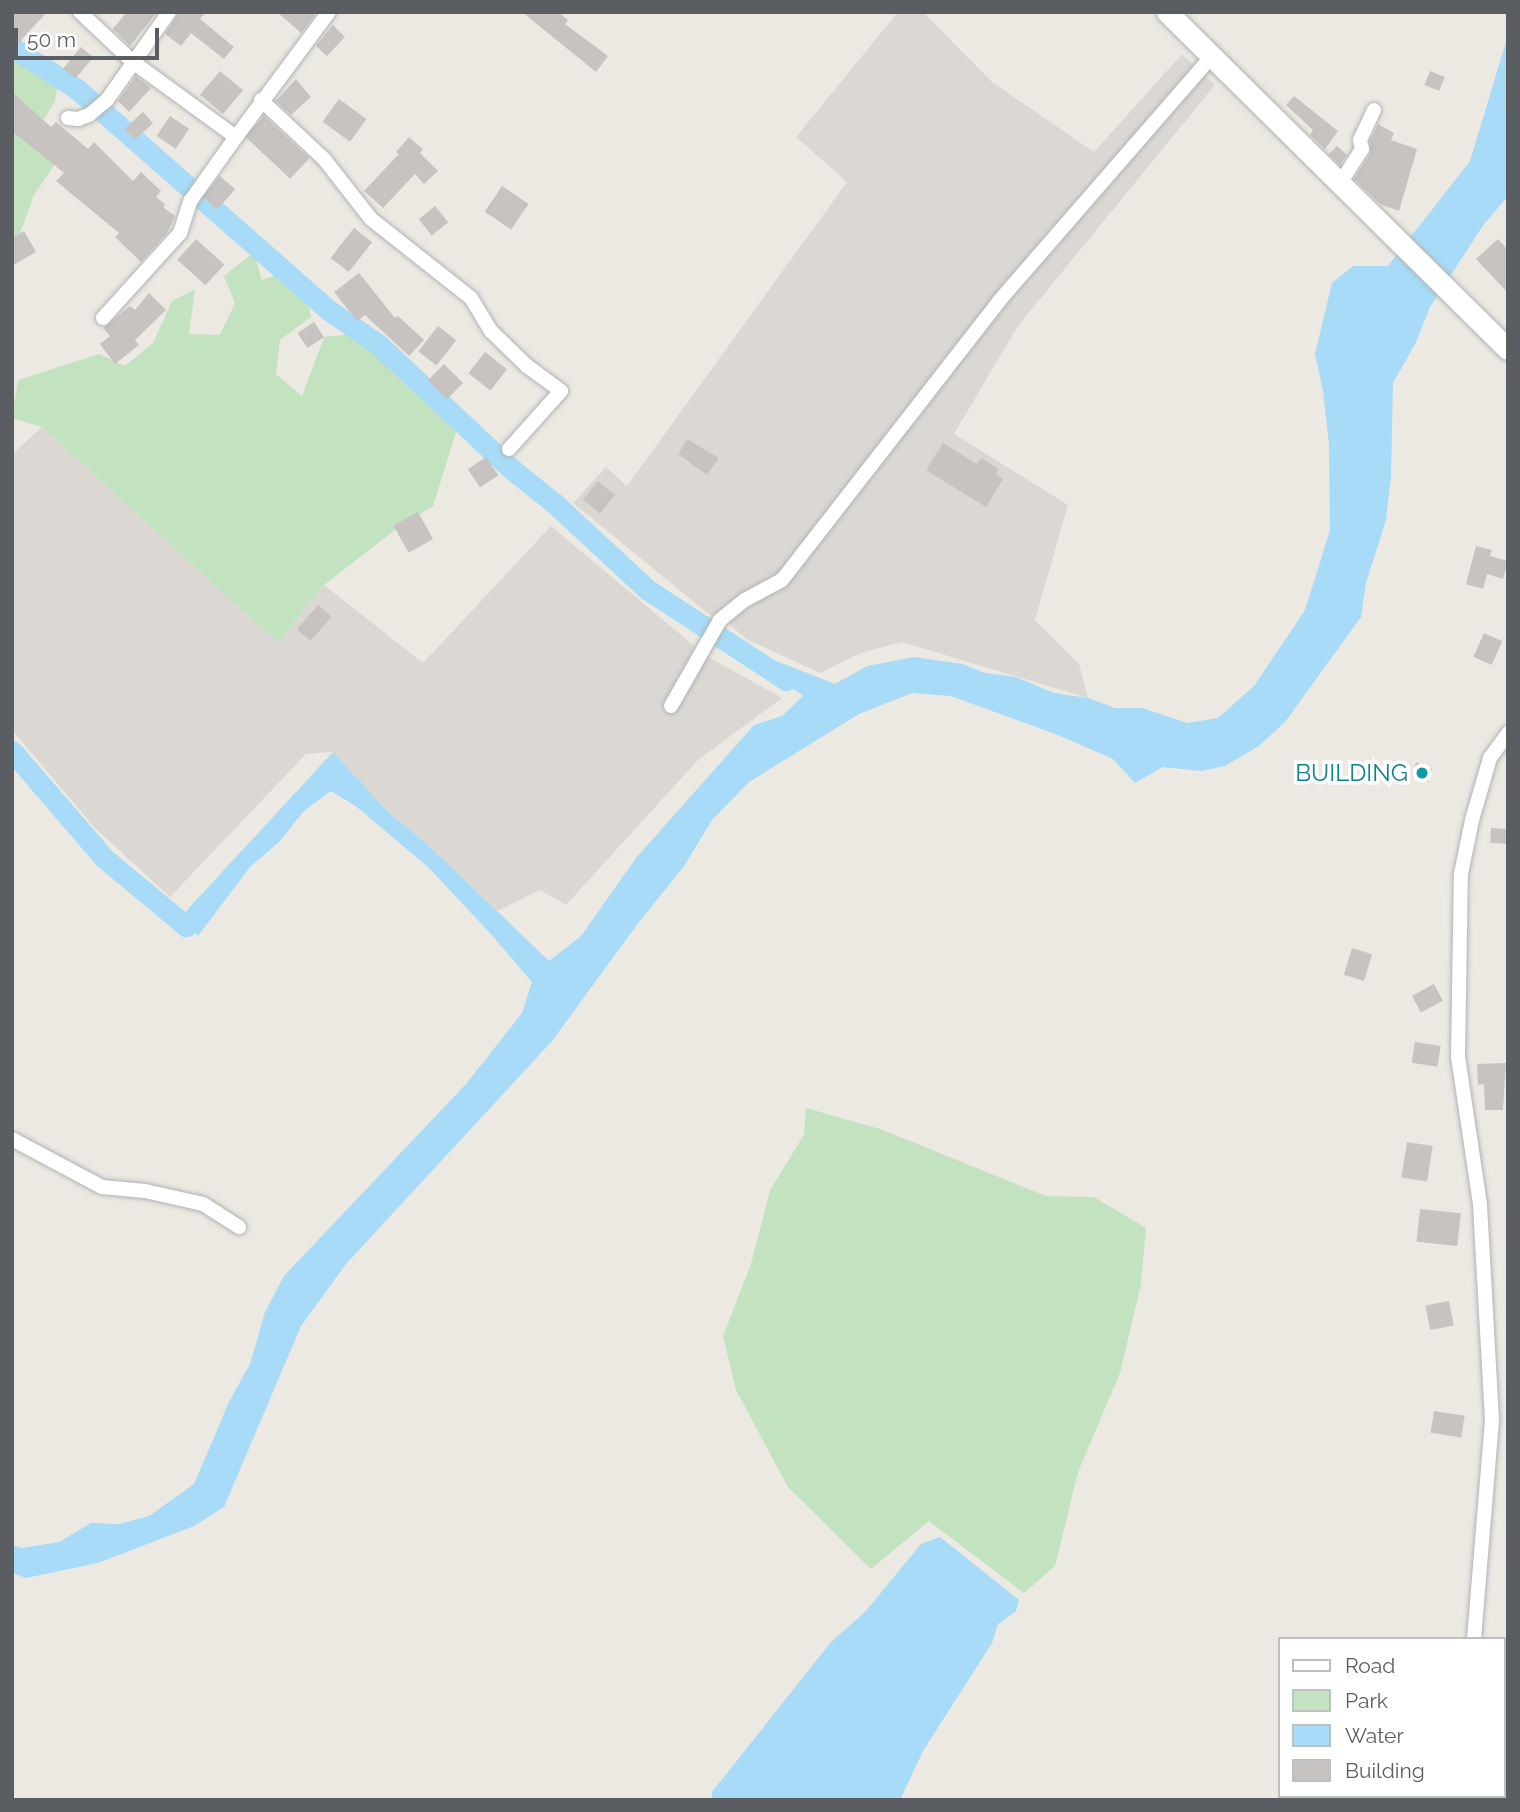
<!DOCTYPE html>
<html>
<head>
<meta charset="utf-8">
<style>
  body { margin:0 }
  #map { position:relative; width:1520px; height:1812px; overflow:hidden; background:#ece9e2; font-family:Raleway,sans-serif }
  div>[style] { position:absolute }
  .industrial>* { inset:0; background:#dbd8d4 }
  .green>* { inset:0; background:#c3e2c0 }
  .water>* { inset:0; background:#a7dbf7 }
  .canal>* { height:21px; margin:-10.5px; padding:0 10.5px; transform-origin:10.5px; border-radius:10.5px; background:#a7dbf7 }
  .building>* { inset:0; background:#c7c3c0; transform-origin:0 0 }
  .roads { filter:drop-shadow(0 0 2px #b0b3b6) drop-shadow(0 0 2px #b0b3b6) }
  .street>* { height:14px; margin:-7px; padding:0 7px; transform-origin:7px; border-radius:7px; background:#fff }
  .secondary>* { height:21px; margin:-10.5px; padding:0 10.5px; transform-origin:10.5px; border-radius:10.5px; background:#fff }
  .dots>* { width:19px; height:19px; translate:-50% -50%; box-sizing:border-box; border:4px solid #fff; border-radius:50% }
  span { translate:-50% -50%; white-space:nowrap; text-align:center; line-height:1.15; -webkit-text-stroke:7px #fff; paint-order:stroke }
  .culture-label { font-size:24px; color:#0d838f }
  .right { translate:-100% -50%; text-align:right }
  .frame { position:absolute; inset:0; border:14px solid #5a5e62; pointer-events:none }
  .legend { position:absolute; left:1278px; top:1637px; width:228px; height:161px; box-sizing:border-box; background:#fff; border:2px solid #bdbfc0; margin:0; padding:9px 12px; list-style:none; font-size:21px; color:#5a5e62 }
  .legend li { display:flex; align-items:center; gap:14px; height:35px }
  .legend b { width:35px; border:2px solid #bdbfc0 }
  .scale { position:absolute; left:14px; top:28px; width:145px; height:32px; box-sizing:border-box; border:4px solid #5a5e62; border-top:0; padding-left:9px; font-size:21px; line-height:24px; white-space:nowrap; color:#5a5e62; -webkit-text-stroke:5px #fff; paint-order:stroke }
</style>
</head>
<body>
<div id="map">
  <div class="industrial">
    <i style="clip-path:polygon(898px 12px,923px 12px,992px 82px,1094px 152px,1182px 54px,1215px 85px,1018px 326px,954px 434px,1068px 505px,1035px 620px,1079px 664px,1088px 698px,902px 642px,861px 653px,820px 673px,746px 639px,726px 621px,710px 615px,573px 503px,606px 467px,627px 486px,847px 182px,796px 137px)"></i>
    <i style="clip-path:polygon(42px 427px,278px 642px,324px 585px,423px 663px,551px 526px,705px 655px,782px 698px,698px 760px,566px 905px,540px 890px,497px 911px,428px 845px,389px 813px,333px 752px,306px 754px,170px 897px,94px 827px,12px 730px,12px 454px)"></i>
  </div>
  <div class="green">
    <i style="clip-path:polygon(12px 58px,59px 84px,54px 103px,33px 137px,63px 152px,34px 195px,20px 233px,12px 243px)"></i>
    <i style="clip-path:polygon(254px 252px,262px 280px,282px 273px,305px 290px,311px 317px,280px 340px,276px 374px,302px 396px,324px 337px,353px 334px,444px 412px,457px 429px,433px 506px,400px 526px,324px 585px,278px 643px,42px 427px,12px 418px,18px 380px,99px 354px,125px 366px,153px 343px,172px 301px,195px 289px,189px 334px,220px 335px,235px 303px,224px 276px)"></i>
    <i style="clip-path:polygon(806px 1108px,880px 1129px,1046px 1196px,1094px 1197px,1146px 1228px,1141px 1284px,1120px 1373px,1078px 1472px,1055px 1566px,1024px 1593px,929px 1521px,871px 1569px,788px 1487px,736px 1390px,723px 1336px,751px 1264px,770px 1190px,804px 1135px)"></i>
  </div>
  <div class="water">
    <i style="clip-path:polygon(1508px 35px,1508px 196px,1484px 224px,1430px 307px,1416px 342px,1393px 383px,1391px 477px,1386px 520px,1366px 583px,1361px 617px,1285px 722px,1259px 746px,1225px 766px,1201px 771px,1163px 767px,1135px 783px,1113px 759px,1058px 735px,951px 696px,912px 693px,859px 714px,749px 782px,712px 820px,684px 866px,636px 926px,552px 1041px,346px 1264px,301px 1326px,224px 1507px,194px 1526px,98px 1563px,26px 1578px,12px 1573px,12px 1545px,22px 1548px,59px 1542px,91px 1523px,119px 1524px,149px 1516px,194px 1484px,229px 1402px,250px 1364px,265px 1312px,284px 1276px,467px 1083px,522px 1013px,532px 982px,490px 933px,429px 868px,357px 807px,331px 791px,304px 811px,279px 842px,250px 867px,198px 936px,190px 922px,188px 909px,333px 752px,389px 813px,428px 845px,549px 961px,581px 936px,636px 858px,754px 725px,782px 716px,803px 696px,735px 645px,835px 684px,867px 666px,914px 657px,963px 664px,985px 673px,1016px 677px,1054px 693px,1088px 698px,1115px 708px,1142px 708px,1188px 723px,1218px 718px,1254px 686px,1305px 610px,1330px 530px,1329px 444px,1323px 391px,1315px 354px,1332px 283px,1353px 266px,1388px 266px,1470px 161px)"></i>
    <i style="clip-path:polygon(940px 1537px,1019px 1600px,1016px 1611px,998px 1624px,992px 1643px,923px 1751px,900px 1800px,712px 1800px,712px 1792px,831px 1642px,865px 1612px,921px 1544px)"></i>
  </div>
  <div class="canal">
    <i style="left:12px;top:47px;width:77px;rotate:32.9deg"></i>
    <i style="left:77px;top:89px;width:333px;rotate:41.3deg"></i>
    <i style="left:327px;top:309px;width:62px;rotate:34.5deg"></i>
    <i style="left:378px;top:344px;width:180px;rotate:43.2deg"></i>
    <i style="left:509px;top:467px;width:58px;rotate:38.7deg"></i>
    <i style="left:554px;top:503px;width:128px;rotate:42.8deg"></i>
    <i style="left:648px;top:590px;width:165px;rotate:33.1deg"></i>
    <i style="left:12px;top:751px;width:141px;rotate:49.3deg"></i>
    <i style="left:104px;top:858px;width:107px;rotate:39.7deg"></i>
    <i style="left:186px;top:926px;width:34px;rotate:-47deg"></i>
  </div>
  <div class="building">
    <i style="clip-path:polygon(12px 12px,47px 12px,12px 50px)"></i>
    <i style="clip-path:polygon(127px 12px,157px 12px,130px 46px,113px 29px)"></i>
    <i style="clip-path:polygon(179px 12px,206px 12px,200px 19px,234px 47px,224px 59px,191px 33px,181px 46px,165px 34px)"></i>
    <i style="clip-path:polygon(277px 12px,312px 12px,315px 15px,301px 33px)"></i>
    <i style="clip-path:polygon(522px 12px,558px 12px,568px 20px,565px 24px,608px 56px,596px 72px)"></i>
    <i style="clip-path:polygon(333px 25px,345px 37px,327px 56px,316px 46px)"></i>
    <i style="left:81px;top:47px;width:16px;height:28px;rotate:40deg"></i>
    <i style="left:220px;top:71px;width:30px;height:31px;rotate:40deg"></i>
    <i style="left:1430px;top:71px;width:16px;height:15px;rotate:22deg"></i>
    <i style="clip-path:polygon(136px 76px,151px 88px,129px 112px,118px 101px)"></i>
    <i style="clip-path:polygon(296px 79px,311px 97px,291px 115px,276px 101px)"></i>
    <i style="clip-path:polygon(12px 92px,51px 127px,56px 122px,88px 149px,94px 142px,133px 181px,141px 172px,161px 191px,156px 197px,165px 204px,163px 207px,175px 216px,167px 233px,141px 262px,115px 237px,119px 233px,56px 181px,64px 173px,12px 131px)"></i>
    <i style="clip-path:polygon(1294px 96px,1338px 131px,1325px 149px,1310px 135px,1313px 130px,1286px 105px)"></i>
    <i style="left:339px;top:99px;width:34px;height:28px;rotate:36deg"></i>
    <i style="left:143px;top:112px;width:15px;height:25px;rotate:48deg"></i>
    <i style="left:170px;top:116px;width:23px;height:24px;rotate:34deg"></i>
    <i style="left:264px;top:116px;width:62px;height:28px;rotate:43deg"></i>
    <i style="clip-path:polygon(1378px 124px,1394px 133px,1391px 140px,1417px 149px,1399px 211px,1380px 204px,1354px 179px,1370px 154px,1370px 141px)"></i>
    <i style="clip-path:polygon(409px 137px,423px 149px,420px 153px,438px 171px,424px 184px,415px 174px,383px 208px,364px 191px,399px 154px,396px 152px)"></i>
    <i style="clip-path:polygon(1337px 146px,1347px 155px,1340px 165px,1329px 154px)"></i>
    <i style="left:220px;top:176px;width:20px;height:27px;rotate:41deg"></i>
    <i style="left:502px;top:186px;width:32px;height:31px;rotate:34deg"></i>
    <i style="left:435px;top:206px;width:21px;height:21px;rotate:51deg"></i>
    <i style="left:354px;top:228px;width:23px;height:38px;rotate:38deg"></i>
    <i style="clip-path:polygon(24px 231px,36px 252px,12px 266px,12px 238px)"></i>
    <i style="left:196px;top:239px;width:38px;height:28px;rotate:42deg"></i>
    <i style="clip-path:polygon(1498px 239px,1508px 250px,1508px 293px,1476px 259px)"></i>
    <i style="clip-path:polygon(359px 273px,395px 318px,398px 316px,424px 340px,409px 356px,365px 315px,357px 321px,334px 292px)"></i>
    <i style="clip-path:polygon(149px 293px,166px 310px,135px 340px,139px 345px,115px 364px,100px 344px,110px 336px,103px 328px,130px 306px,135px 310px)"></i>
    <i style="left:314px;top:322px;width:18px;height:20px;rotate:56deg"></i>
    <i style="left:438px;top:326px;width:23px;height:32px;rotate:38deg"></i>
    <i style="left:485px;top:352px;width:28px;height:27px;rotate:38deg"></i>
    <i style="left:444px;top:364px;width:27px;height:23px;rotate:45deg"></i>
    <i style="clip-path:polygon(687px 439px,719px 458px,707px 475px,678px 454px)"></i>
    <i style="clip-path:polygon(943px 443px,977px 464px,981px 458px,999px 469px,996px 474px,1003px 479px,986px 507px,926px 470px)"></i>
    <i style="left:486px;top:457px;width:22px;height:22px;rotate:56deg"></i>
    <i style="left:598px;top:481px;width:22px;height:24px;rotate:39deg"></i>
    <i style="left:418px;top:512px;width:31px;height:28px;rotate:61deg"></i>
    <i style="clip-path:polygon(1476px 546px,1492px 550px,1490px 556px,1508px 561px,1503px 579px,1487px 574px,1483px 589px,1466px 584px)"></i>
    <i style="left:318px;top:605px;width:18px;height:32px;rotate:41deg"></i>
    <i style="left:1484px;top:633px;width:20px;height:26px;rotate:24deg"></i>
    <i style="clip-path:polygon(1416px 762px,1432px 769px,1428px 782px,1412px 777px)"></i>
    <i style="left:1491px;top:828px;width:17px;height:15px;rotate:3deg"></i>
    <i style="left:1352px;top:948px;width:21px;height:28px;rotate:17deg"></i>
    <i style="left:1434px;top:984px;width:19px;height:25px;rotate:62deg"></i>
    <i style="left:1415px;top:1042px;width:26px;height:21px;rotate:9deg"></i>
    <i style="clip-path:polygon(1506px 1063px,1503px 1110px,1485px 1110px,1484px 1084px,1478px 1085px,1477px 1064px)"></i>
    <i style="left:1407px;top:1142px;width:26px;height:36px;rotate:9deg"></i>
    <i style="left:1420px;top:1209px;width:41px;height:33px;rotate:6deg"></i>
    <i style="left:1449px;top:1301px;width:25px;height:24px;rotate:79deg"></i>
    <i style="left:1434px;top:1411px;width:31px;height:22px;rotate:9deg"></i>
  </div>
  <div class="roads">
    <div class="street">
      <i style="left:80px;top:12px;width:73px;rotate:43.3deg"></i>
      <i style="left:133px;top:62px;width:127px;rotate:36.1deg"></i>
      <i style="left:236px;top:137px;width:156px;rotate:-53.4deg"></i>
      <i style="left:261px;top:100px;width:86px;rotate:43.1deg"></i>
      <i style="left:324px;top:159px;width:76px;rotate:51.9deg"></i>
      <i style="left:371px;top:219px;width:127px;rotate:38.3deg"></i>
      <i style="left:471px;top:298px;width:39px;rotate:59deg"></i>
      <i style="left:491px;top:331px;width:50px;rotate:44.2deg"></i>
      <i style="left:527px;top:366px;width:42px;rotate:36.3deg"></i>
      <i style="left:561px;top:391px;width:78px;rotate:131.9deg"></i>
      <i style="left:68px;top:118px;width:10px;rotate:6deg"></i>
      <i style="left:78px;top:119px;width:12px;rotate:-20deg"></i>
      <i style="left:89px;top:115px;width:23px;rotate:-40deg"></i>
      <i style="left:107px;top:100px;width:108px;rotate:-54.8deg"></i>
      <i style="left:1339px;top:185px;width:43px;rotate:-57.4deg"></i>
      <i style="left:1362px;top:149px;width:9px;rotate:-103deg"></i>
      <i style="left:1360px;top:140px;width:33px;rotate:-65deg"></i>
      <i style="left:103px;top:318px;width:115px;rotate:-47.8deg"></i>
      <i style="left:180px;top:233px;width:35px;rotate:-72deg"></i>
      <i style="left:191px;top:200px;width:77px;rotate:-54.5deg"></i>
      <i style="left:671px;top:706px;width:99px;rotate:-60.3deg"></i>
      <i style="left:720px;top:620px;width:32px;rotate:-39deg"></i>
      <i style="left:745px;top:600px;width:42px;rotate:-28.4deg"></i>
      <i style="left:782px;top:580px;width:353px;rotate:-52.1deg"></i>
      <i style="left:999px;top:301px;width:323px;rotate:-49deg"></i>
      <i style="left:12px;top:1139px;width:102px;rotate:28.1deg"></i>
      <i style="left:102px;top:1187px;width:43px;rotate:5.3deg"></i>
      <i style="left:145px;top:1191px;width:59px;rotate:12.6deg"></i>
      <i style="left:203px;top:1204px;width:43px;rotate:32.6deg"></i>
      <i style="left:1474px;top:1639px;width:220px;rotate:-85.3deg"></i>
      <i style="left:1492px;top:1420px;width:216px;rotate:-93.2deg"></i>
      <i style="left:1480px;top:1204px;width:149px;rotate:-98.5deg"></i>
      <i style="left:1458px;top:1057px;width:183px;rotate:-89.1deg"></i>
      <i style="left:1461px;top:874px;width:55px;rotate:-78.5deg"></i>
      <i style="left:1472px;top:820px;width:65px;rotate:-73.8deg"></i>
      <i style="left:1490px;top:758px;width:31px;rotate:-54deg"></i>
      <i style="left:1455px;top:1800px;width:4px;rotate:-90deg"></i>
    </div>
    <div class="secondary">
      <i style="left:1167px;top:12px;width:479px;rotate:44.7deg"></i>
    </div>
  </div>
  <div class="dots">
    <i style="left:1422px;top:773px;background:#0f9aa8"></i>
  </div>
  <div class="culture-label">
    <span class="right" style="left:1408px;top:773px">BUILDING</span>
  </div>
  <div class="frame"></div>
  <ul class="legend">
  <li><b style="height:9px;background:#fff"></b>Road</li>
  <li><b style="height:19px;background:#c3e2c0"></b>Park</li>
  <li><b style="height:19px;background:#a7dbf7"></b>Water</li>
  <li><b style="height:19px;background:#c7c3c0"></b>Building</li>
  </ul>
  <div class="scale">50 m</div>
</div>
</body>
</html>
